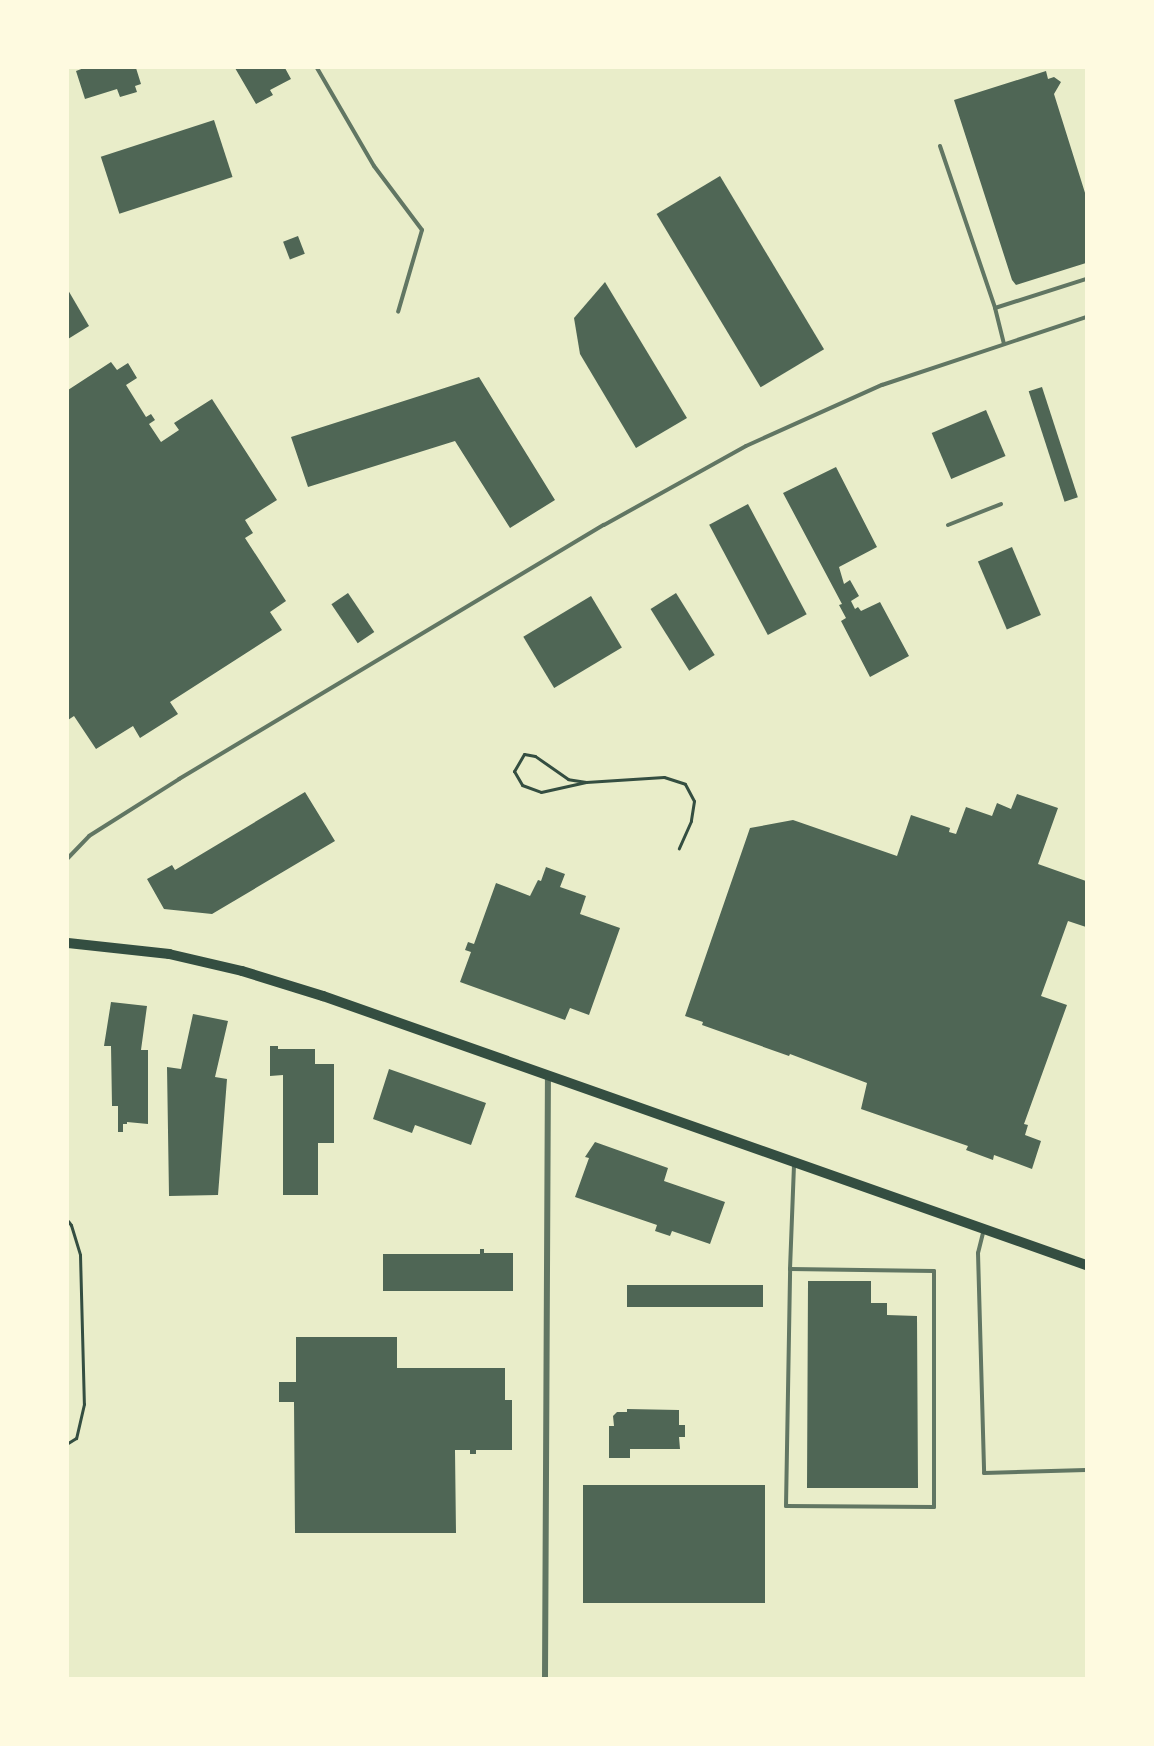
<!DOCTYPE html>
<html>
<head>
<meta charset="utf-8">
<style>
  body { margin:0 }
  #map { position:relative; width:1154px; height:1746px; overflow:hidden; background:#e9edc9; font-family:Merriweather,serif }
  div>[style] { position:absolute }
  .building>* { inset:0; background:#4f6655; transform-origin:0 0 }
  .path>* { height:3px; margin:-1.5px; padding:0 1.5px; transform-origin:1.5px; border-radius:1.5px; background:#344e41 }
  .service>* { height:4px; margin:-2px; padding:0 2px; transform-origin:2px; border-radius:2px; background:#617663 }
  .minor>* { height:6px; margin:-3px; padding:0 3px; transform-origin:3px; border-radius:3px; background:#617663 }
  .secondary>* { height:10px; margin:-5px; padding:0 5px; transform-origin:5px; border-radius:5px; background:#344e41 }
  span { translate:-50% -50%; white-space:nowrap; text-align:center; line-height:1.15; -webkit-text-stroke:4.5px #fefae0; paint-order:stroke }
  .frame { position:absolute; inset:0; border:69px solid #fefae0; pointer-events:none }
</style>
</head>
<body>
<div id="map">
  <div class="building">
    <i style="clip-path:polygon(84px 68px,136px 68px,141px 84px,135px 86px,137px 92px,120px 97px,117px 89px,85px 99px,76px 71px)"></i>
    <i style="clip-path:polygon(235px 68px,285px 68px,291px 79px,270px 90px,273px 95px,256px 104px)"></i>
    <i style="clip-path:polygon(1046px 71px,1048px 79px,1054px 77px,1061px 82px,1054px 94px,1086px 196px,1086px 263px,1016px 285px,1012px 280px,954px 100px)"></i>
    <i style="left:214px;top:120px;width:60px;height:119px;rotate:72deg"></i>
    <i style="left:720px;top:176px;width:202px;height:74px;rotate:59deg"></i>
    <i style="left:298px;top:236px;width:19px;height:16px;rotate:69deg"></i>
    <i style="clip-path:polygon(605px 282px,687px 418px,636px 448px,580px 354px,574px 318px)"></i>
    <i style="clip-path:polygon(68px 290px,89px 326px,68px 339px)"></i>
    <i style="clip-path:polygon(111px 362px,117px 370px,128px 363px,137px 378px,126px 385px,146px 417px,151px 414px,155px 420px,149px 424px,161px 442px,179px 430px,174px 423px,212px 399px,277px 500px,245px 520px,253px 533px,245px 538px,286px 601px,270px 612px,282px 630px,170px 702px,178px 714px,140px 738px,133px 726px,96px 749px,74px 716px,68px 720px,68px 390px)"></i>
    <i style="clip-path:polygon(479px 377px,555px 500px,510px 528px,455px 441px,308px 487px,291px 437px)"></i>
    <i style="left:1042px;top:387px;width:116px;height:14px;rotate:72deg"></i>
    <i style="left:986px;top:410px;width:50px;height:59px;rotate:67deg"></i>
    <i style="clip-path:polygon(836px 467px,877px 547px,839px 567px,844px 584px,850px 580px,859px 596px,851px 601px,855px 609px,858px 607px,861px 611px,880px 602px,909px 656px,870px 677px,841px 621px,846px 618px,839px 605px,842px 604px,783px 493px)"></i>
    <i style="left:748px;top:504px;width:125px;height:44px;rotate:62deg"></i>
    <i style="left:1012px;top:547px;width:74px;height:37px;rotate:67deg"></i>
    <i style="left:348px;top:593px;width:47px;height:20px;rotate:56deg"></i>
    <i style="left:676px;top:593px;width:73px;height:30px;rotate:58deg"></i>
    <i style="left:591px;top:596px;width:60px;height:79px;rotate:59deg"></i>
    <i style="clip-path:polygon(305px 792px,335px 841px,212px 914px,164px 909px,147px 879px,172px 865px,175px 870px)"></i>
    <i style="clip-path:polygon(1017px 794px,1058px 808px,1038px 864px,1086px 881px,1086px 927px,1068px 921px,1041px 996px,1067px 1005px,1024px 1124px,1028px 1125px,1025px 1135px,1041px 1141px,1032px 1169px,994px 1155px,993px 1160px,966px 1150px,968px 1146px,861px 1109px,867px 1083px,790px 1054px,789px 1056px,702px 1025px,703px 1022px,685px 1016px,750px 828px,793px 820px,897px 856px,911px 815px,950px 828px,949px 832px,956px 834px,966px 807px,992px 816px,997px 803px,1011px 809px)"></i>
    <i style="clip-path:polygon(546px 867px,565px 874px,560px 887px,586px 896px,580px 914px,620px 928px,589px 1015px,570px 1008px,565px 1020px,460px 982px,471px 952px,465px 950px,468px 942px,474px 944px,496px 883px,530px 896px,538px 880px,541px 881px)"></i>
    <i style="clip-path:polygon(111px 1002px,147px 1006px,141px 1050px,148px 1050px,148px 1124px,127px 1122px,127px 1124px,123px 1124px,123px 1132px,118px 1132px,118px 1106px,112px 1106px,111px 1046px,104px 1046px)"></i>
    <i style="clip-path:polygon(193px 1014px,228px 1021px,215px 1077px,227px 1079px,218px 1195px,169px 1196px,167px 1067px,181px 1069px)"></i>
    <i style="clip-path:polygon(270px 1046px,278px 1046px,278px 1049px,315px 1049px,315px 1064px,334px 1064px,334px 1143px,318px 1143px,318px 1195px,283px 1195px,283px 1075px,270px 1076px)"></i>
    <i style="clip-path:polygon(389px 1069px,486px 1103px,471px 1145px,415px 1125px,412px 1133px,373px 1119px)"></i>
    <i style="clip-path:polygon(595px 1142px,668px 1168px,664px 1181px,725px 1202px,710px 1244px,672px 1231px,670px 1236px,655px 1231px,657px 1225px,575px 1197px,589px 1158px,585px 1157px)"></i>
    <i style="clip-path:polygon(480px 1249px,484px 1249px,484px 1253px,513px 1253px,513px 1291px,383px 1291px,383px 1254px,480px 1254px)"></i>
    <i style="clip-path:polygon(808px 1281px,871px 1281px,871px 1303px,887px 1303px,887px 1315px,917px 1316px,918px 1488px,807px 1488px)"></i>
    <i style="left:627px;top:1285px;width:136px;height:22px"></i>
    <i style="clip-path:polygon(296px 1337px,397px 1337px,397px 1368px,505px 1368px,505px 1400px,512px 1400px,512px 1450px,476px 1450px,476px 1454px,470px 1454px,470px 1450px,455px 1450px,456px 1533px,295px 1533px,294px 1402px,279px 1402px,279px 1382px,296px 1382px)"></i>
    <i style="clip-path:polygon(627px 1409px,679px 1410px,679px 1425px,685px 1425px,685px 1437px,679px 1437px,680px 1449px,630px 1449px,630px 1458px,609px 1458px,609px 1426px,614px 1426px,613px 1416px,617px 1412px,627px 1412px)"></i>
    <i style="left:583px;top:1485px;width:182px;height:118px"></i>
  </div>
  <div class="path">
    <i style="left:586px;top:782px;width:18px;rotate:-171deg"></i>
    <i style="left:568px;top:779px;width:40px;rotate:-145.1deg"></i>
    <i style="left:535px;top:756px;width:11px;rotate:-170deg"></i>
    <i style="left:524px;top:754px;width:20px;rotate:120deg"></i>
    <i style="left:514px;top:771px;width:16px;rotate:60deg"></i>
    <i style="left:522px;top:785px;width:20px;rotate:20deg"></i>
    <i style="left:541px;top:792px;width:46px;rotate:-12.5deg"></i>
    <i style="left:586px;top:782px;width:78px;rotate:-3.7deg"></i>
    <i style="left:664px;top:777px;width:22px;rotate:18deg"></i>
    <i style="left:685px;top:784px;width:19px;rotate:62deg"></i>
    <i style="left:694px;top:801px;width:20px;rotate:99deg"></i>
    <i style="left:691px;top:821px;width:30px;rotate:114deg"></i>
    <i style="left:68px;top:1221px;width:5px;rotate:53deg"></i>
    <i style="left:71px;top:1225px;width:31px;rotate:73deg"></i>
    <i style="left:80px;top:1255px;width:149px;rotate:88.5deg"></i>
    <i style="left:84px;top:1404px;width:35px;rotate:103deg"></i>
    <i style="left:76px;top:1438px;width:9px;rotate:148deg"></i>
  </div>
  <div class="service">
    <i style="left:317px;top:68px;width:113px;rotate:59.8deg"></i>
    <i style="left:374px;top:166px;width:80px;rotate:53.1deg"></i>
    <i style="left:422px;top:230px;width:85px;rotate:106.3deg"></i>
    <i style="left:940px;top:146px;width:171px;rotate:71.2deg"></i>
    <i style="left:1004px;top:344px;width:37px;rotate:-104deg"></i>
    <i style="left:995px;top:308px;width:96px;rotate:-17.7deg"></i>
    <i style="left:948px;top:525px;width:57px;rotate:-21.6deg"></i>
    <i style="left:68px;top:858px;width:30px;rotate:-46deg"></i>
    <i style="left:89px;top:836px;width:107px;rotate:-32.3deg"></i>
    <i style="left:179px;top:779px;width:495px;rotate:-30.9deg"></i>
    <i style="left:604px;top:525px;width:162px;rotate:-29.1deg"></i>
    <i style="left:746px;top:446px;width:149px;rotate:-24.2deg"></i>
    <i style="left:882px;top:385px;width:215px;rotate:-18.4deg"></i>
    <i style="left:984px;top:1229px;width:25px;rotate:104deg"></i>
    <i style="left:978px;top:1253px;width:220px;rotate:88.4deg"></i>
    <i style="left:984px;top:1473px;width:102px;rotate:-1.7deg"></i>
    <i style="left:790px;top:1269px;width:144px;rotate:0.8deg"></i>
    <i style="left:934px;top:1271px;width:236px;rotate:90deg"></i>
    <i style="left:934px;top:1507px;width:148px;rotate:-179.6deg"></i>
    <i style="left:786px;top:1506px;width:237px;rotate:-89deg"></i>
    <i style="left:790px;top:1269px;width:105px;rotate:-87.8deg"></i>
  </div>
  <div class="minor">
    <i style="left:545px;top:1678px;width:604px;rotate:-89.72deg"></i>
  </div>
  <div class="secondary">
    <i style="left:68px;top:943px;width:102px;rotate:6.2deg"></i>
    <i style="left:169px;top:954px;width:75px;rotate:13.1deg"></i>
    <i style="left:242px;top:971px;width:85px;rotate:17.2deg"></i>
    <i style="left:323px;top:996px;width:809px;rotate:19.42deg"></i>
  </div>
  <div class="frame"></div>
</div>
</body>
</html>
